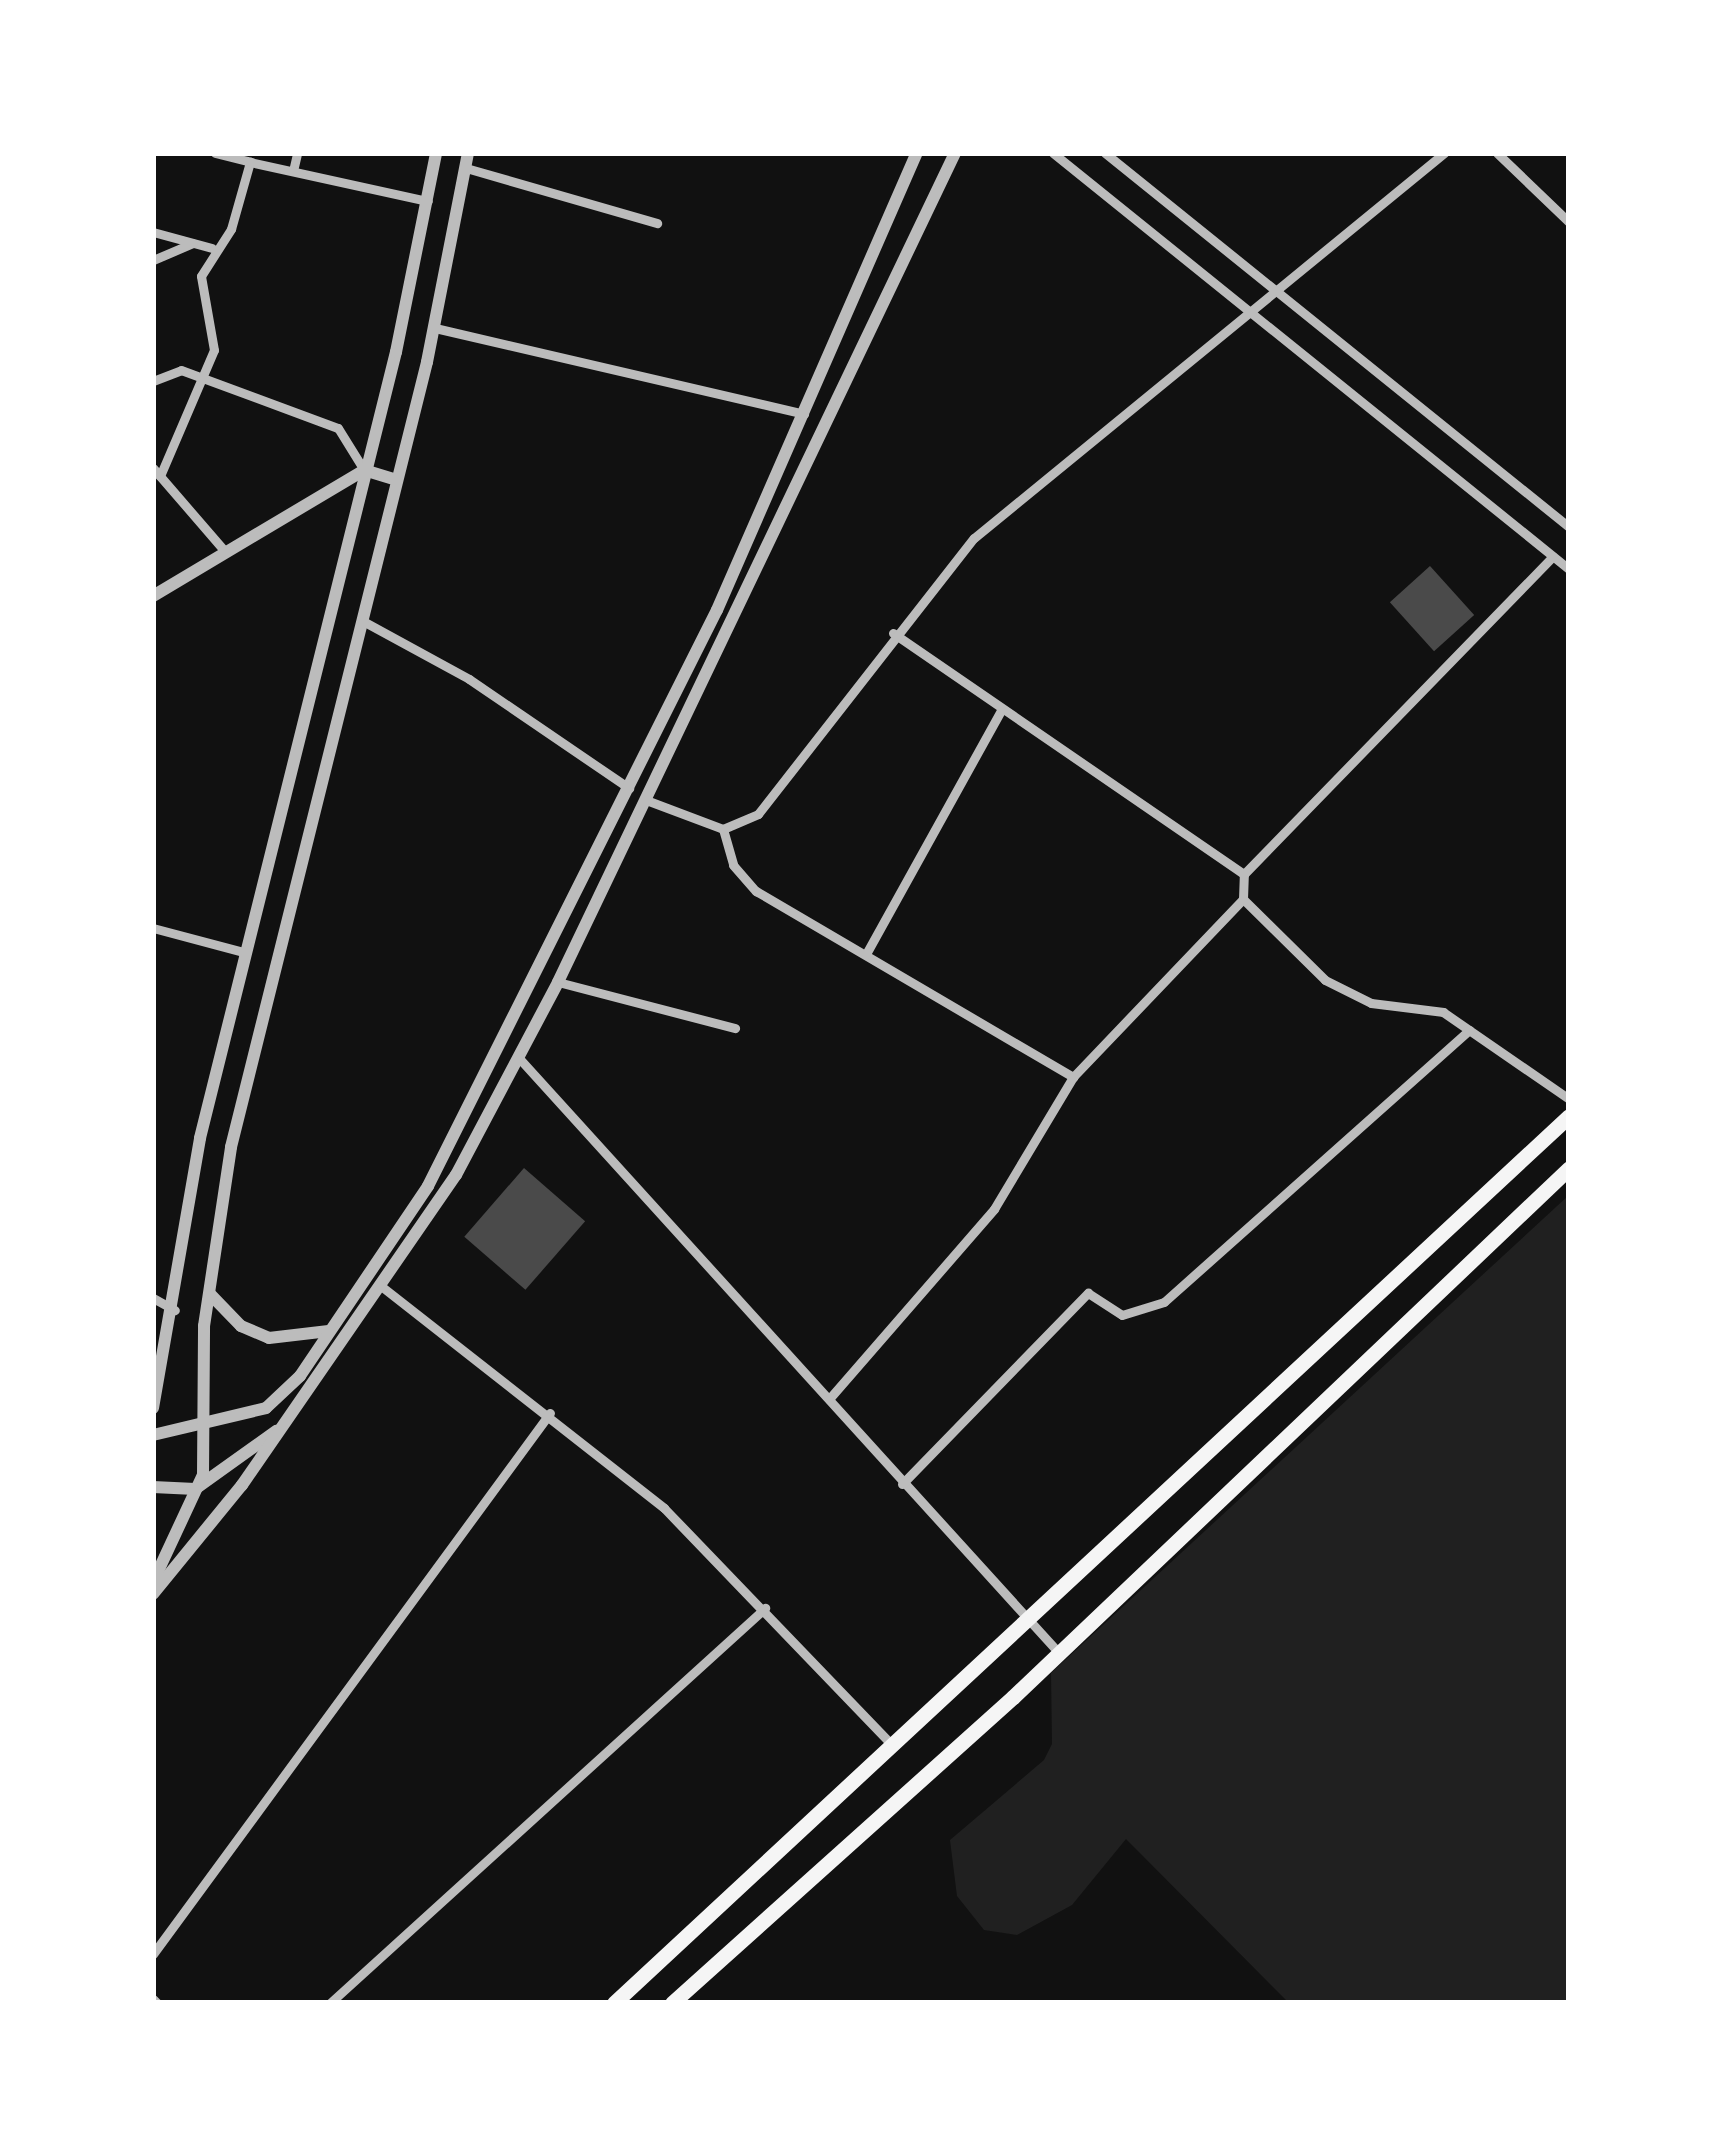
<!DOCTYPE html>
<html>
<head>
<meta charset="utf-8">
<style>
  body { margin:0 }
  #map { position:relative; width:1722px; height:2156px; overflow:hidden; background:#111; font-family:"DM Sans",sans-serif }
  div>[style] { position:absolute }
  .green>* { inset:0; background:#202020 }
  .building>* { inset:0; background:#4a4a4a; transform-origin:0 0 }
  .minor>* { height:9px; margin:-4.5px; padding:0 4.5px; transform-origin:4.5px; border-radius:4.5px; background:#bcbcbc }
  .tertiary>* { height:12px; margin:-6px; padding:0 6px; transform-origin:6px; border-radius:6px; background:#bcbcbc }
  .primary>* { height:15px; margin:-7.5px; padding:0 7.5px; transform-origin:7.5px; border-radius:7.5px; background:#f5f5f5 }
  span { translate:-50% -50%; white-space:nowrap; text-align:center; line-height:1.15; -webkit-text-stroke:12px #fff; paint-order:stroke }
  .frame { position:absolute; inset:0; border:156px solid #fff; pointer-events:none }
</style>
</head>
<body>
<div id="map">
  <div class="green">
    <i style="clip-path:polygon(1569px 1195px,1569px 2003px,1289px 2003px,1126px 1839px,1072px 1905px,1017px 1935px,984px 1930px,957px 1896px,950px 1840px,1044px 1760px,1052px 1744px,1051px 1673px)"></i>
  </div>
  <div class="building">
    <i style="left:1430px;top:566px;width:66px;height:54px;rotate:48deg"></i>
    <i style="left:524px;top:1168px;width:81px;height:91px;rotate:41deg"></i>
  </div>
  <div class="minor">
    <i style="left:215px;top:153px;width:36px;rotate:14deg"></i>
    <i style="left:1053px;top:153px;width:663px;rotate:38.88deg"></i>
    <i style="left:1105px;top:153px;width:596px;rotate:38.87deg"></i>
    <i style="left:1497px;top:153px;width:100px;rotate:43.8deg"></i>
    <i style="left:466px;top:168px;width:199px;rotate:16.1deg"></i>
    <i style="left:293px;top:171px;width:18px;rotate:-77deg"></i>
    <i style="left:153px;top:232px;width:61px;rotate:15.2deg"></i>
    <i style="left:153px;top:260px;width:43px;rotate:-23deg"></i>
    <i style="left:435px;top:328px;width:379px;rotate:13.1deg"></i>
    <i style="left:153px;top:381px;width:30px;rotate:-21deg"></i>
    <i style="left:181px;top:370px;width:167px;rotate:20.3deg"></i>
    <i style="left:338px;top:428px;width:49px;rotate:58.2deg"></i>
    <i style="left:153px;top:468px;width:107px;rotate:49.2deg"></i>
    <i style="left:160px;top:476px;width:137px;rotate:-66.8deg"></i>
    <i style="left:214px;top:350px;width:75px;rotate:-100deg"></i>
    <i style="left:201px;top:276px;width:56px;rotate:-57.4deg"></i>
    <i style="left:231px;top:229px;width:70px;rotate:-74.2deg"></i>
    <i style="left:250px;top:162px;width:182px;rotate:12.4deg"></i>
    <i style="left:361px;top:620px;width:123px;rotate:28.6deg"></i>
    <i style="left:469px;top:679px;width:194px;rotate:34.3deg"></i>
    <i style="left:893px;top:633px;width:426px;rotate:34.5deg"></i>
    <i style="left:1244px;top:874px;width:443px;rotate:-45.8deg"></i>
    <i style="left:646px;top:800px;width:82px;rotate:20.6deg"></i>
    <i style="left:723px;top:829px;width:38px;rotate:-23deg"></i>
    <i style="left:758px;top:814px;width:350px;rotate:-52deg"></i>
    <i style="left:974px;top:538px;width:608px;rotate:-39.32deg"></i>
    <i style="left:723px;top:829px;width:37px;rotate:74deg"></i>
    <i style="left:733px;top:865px;width:35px;rotate:49deg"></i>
    <i style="left:756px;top:891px;width:368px;rotate:30.4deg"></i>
    <i style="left:1073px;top:1077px;width:246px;rotate:-46.3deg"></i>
    <i style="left:1243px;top:899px;width:25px;rotate:-88deg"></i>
    <i style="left:1243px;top:899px;width:115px;rotate:44.6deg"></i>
    <i style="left:1325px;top:980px;width:51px;rotate:26.6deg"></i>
    <i style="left:1371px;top:1003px;width:73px;rotate:7.1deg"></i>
    <i style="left:1443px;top:1012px;width:153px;rotate:34.6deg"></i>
    <i style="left:153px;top:928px;width:93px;rotate:14.9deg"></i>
    <i style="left:866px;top:954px;width:279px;rotate:-61deg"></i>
    <i style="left:558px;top:982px;width:183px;rotate:14.6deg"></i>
    <i style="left:518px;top:1057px;width:805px;rotate:47.77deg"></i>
    <i style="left:381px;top:1286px;width:360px;rotate:38.1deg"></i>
    <i style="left:664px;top:1508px;width:326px;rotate:46.1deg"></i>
    <i style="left:153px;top:1298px;width:25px;rotate:29deg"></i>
    <i style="left:829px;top:1399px;width:252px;rotate:-49deg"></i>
    <i style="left:994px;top:1209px;width:154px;rotate:-59.1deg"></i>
    <i style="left:902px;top:1484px;width:267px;rotate:-45.8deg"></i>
    <i style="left:1088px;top:1293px;width:40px;rotate:32.9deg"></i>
    <i style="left:1122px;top:1315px;width:44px;rotate:-17.2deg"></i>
    <i style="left:1164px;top:1302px;width:409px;rotate:-41.7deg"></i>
    <i style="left:153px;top:1954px;width:671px;rotate:-53.73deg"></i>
    <i style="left:153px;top:1999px;width:6px;rotate:45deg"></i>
    <i style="left:330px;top:2003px;width:588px;rotate:-42.24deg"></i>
  </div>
  <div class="tertiary">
    <i style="left:153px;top:596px;width:246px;rotate:-30.8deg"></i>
    <i style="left:364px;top:470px;width:30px;rotate:17deg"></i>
    <i style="left:210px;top:1294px;width:45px;rotate:45.9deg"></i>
    <i style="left:241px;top:1326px;width:30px;rotate:23deg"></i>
    <i style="left:269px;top:1338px;width:60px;rotate:-6.7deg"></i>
    <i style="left:153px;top:1408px;width:274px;rotate:-80.1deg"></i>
    <i style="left:200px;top:1138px;width:810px;rotate:-76deg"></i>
    <i style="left:396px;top:352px;width:203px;rotate:-78.6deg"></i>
    <i style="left:153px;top:1435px;width:116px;rotate:-13.4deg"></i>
    <i style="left:266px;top:1408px;width:47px;rotate:-43.3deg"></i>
    <i style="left:300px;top:1376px;width:229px;rotate:-56deg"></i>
    <i style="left:428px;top:1186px;width:644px;rotate:-63.36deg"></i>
    <i style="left:717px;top:610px;width:499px;rotate:-66.4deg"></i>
    <i style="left:153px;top:1487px;width:42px;rotate:2.7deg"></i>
    <i style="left:195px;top:1489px;width:100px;rotate:-35.6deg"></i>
    <i style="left:153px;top:1582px;width:118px;rotate:-65deg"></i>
    <i style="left:203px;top:1475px;width:149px;rotate:-89.6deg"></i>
    <i style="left:204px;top:1326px;width:181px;rotate:-81.4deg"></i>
    <i style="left:231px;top:1147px;width:809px;rotate:-75.98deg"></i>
    <i style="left:427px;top:362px;width:213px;rotate:-78.9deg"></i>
    <i style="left:153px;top:1594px;width:141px;rotate:-50.8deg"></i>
    <i style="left:242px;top:1485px;width:377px;rotate:-55.4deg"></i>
    <i style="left:456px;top:1175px;width:218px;rotate:-62.1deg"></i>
    <i style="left:558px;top:982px;width:919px;rotate:-64.41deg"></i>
  </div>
  <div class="primary">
    <i style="left:614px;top:2003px;width:1303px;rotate:-42.89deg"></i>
    <i style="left:672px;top:2003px;width:458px;rotate:-41.9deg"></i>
    <i style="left:1013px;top:1697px;width:767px;rotate:-43.57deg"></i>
  </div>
  <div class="frame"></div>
</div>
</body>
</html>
